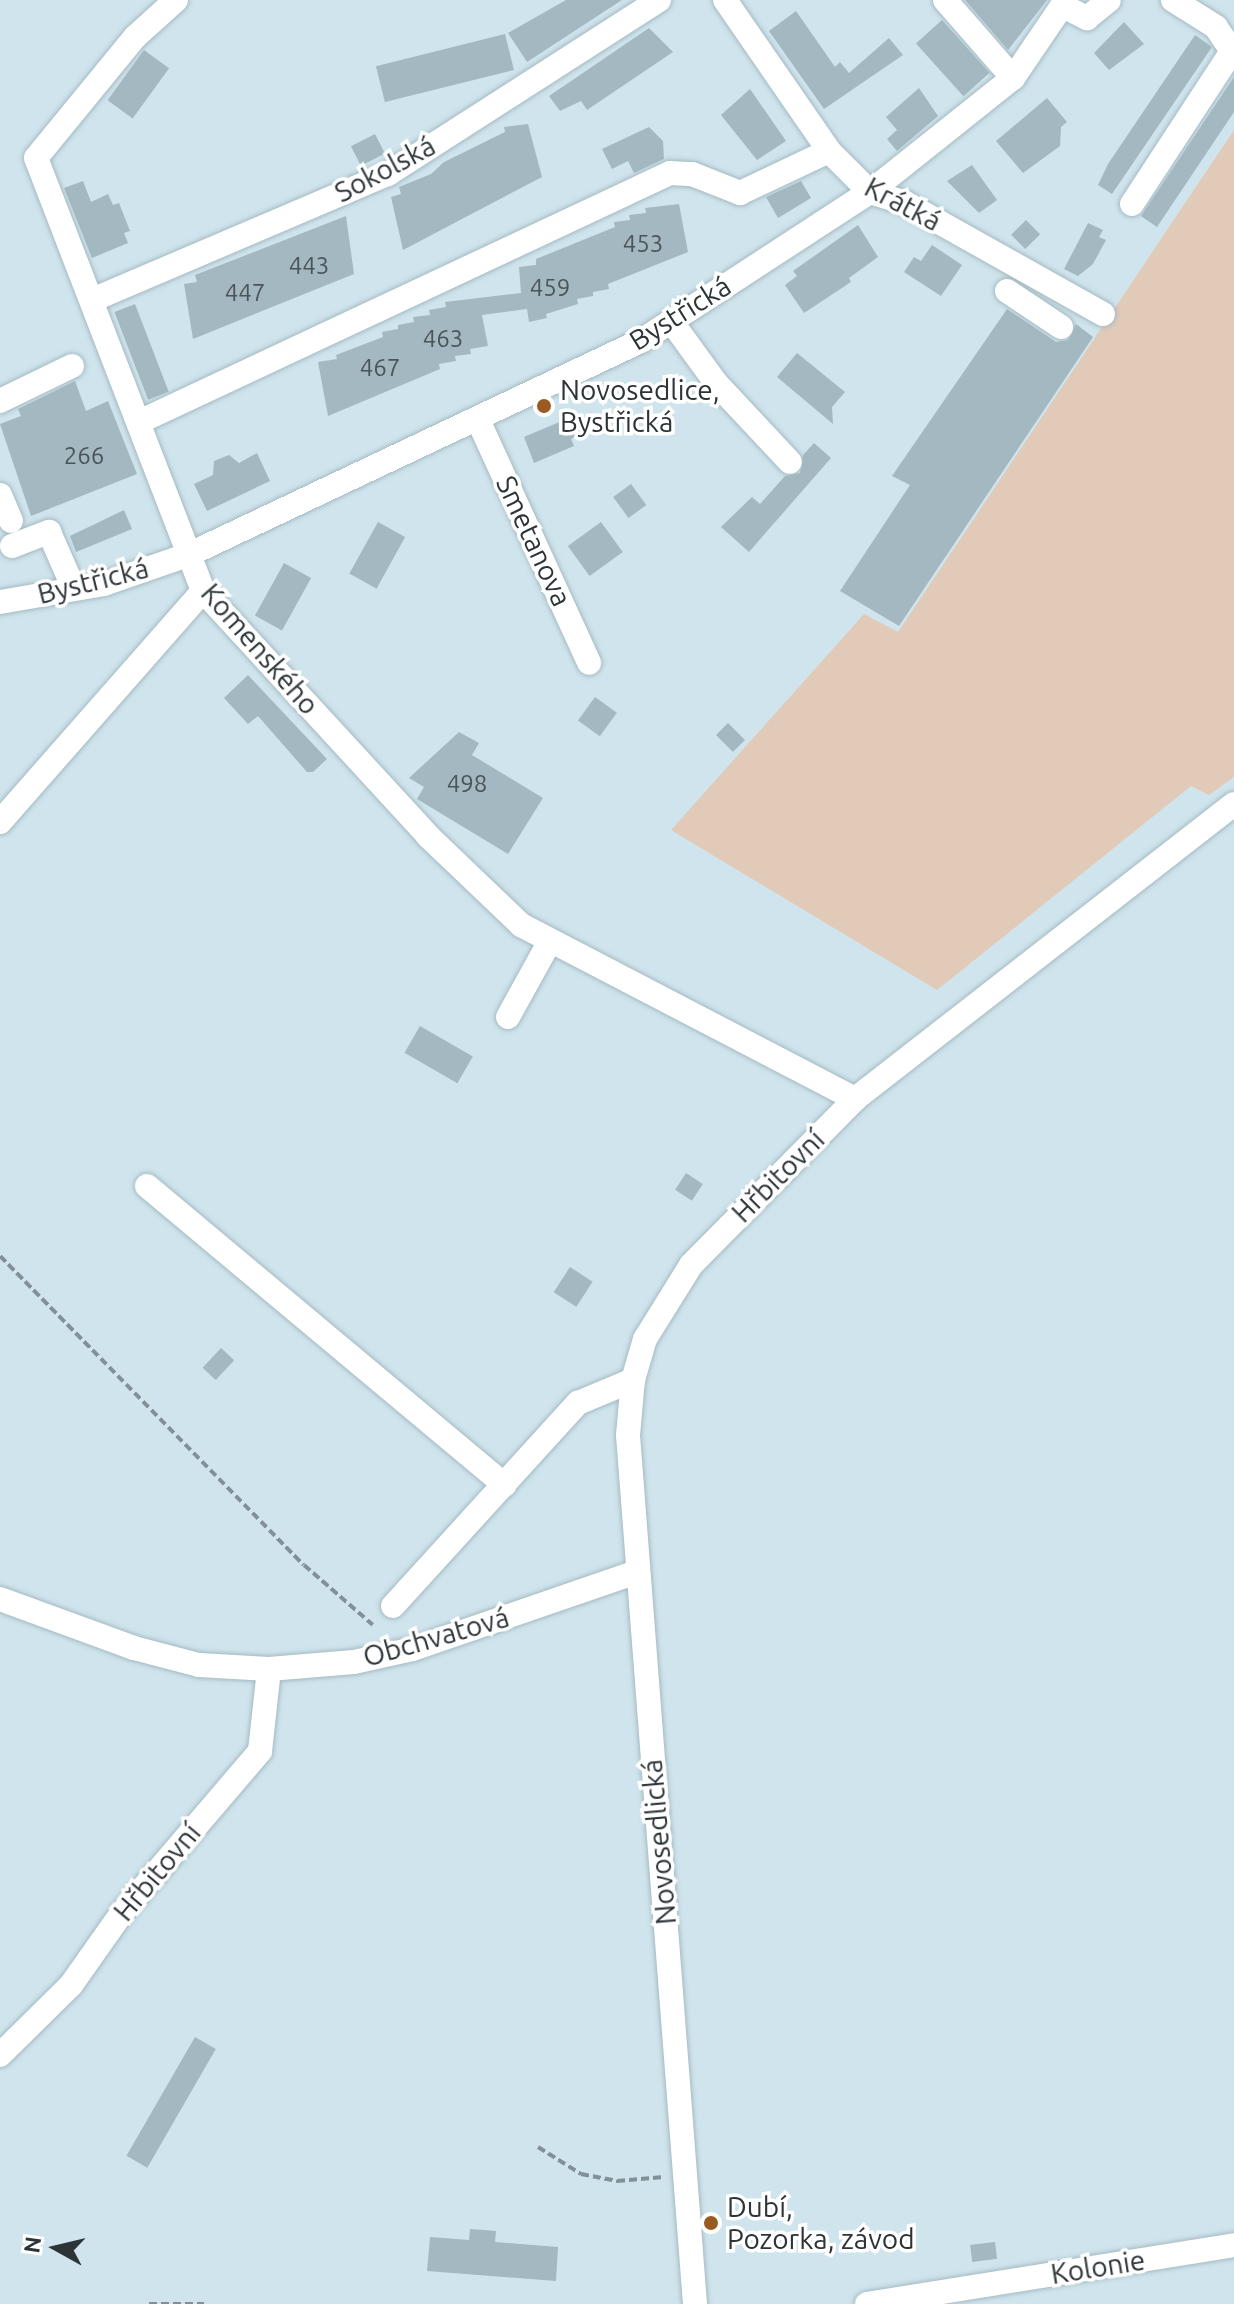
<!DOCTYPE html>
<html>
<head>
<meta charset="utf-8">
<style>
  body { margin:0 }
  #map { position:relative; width:1234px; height:2304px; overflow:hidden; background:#cfe4ec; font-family:Ubuntu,sans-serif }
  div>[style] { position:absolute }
  .green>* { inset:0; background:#e1cab8 }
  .building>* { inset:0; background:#a3b8c0; transform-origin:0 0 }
  .path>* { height:4px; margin-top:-2px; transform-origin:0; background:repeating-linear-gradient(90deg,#829197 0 8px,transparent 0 12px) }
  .roads { filter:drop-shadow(0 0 2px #a5bac2) drop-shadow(0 0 2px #a5bac2) }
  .minor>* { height:24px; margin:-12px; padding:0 12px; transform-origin:12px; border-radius:12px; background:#fff }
  .dots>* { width:22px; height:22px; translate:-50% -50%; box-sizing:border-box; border:4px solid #fff; border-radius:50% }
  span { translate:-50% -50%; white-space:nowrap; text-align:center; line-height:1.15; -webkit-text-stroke:7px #fff; paint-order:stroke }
  .number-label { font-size:24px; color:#4a5559 }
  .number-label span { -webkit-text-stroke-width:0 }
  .street-label { font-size:28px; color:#2c3437 }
  .poi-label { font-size:28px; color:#2c3437 }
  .left { translate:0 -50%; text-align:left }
  .north { position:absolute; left:16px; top:2208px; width:80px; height:80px; -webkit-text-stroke:6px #fff; paint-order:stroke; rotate:278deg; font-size:22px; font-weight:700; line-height:32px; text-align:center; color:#2c3437 }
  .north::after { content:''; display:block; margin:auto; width:28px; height:36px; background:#2c3437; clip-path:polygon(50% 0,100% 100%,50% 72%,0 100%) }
</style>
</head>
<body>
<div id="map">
  <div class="green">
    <i style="clip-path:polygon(1234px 130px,1234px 777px,1209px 795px,1191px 786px,937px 990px,671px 830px,864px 614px,898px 632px)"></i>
  </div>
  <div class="building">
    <i style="clip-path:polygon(566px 0,622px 0,527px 62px,508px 33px)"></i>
    <i style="clip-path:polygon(965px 0,1047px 0,1008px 50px)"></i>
    <i style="clip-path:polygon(796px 11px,835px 67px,840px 62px,849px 73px,889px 38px,903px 55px,824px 109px,769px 31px)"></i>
    <i style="left:942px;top:20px;width:71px;height:35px;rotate:48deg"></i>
    <i style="clip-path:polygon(1124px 22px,1144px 44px,1109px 70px,1094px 53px)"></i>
    <i style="clip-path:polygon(649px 28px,673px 52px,587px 110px,581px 101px,560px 111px,549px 96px)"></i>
    <i style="left:505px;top:34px;width:37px;height:133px;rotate:76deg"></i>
    <i style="clip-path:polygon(1195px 35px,1212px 47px,1112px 194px,1098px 185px,1108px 164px)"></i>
    <i style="left:144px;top:50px;width:31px;height:62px;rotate:36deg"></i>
    <i style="clip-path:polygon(1234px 77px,1234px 112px,1157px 227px,1141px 216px)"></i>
    <i style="clip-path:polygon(919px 88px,938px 116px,897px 151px,887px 139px,897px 130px,886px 117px)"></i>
    <i style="clip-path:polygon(750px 89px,786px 141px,757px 160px,721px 115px)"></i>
    <i style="clip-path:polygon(1047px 98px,1067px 122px,1061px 127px,1060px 146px,1023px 173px,996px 141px)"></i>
    <i style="clip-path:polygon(528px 124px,542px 177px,403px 250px,391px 197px,401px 194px,399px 187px,431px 174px,444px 162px,505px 132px,504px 127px)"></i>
    <i style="clip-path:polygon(649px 127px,663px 141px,664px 159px,634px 173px,628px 161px,612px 169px,602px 149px)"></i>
    <i style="left:375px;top:134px;width:22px;height:27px;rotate:63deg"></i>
    <i style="clip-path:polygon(972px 165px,997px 200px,979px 213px,947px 181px)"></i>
    <i style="clip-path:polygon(83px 181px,91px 202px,108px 194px,113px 205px,119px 203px,130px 231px,124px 233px,128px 243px,92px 258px,64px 188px)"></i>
    <i style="clip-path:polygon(801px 181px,811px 198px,778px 218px,766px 197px)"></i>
    <i style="clip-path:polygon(679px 204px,688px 252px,608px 284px,609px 289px,593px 292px,593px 296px,577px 299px,578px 304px,546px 314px,547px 318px,529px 322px,527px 309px,482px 315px,488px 346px,470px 349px,471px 354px,455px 356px,456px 361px,439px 364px,440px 369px,328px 416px,318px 362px,337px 359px,336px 355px,383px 337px,382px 332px,398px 329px,398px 325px,414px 322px,413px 317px,430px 315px,429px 310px,446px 307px,445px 302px,521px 293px,519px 267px,536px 265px,536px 259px,615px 227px,614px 222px,630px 220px,629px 215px,646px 213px,645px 208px)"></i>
    <i style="clip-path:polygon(346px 216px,354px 274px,193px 339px,184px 284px,197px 282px,195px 275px)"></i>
    <i style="left:1026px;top:220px;width:20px;height:21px;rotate:45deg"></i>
    <i style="clip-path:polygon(1088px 223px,1103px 230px,1099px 237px,1106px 240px,1093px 264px,1078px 276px,1064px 269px)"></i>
    <i style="clip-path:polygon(858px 225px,878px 257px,849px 278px,851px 282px,804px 313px,785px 285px,797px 276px,793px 271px)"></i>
    <i style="clip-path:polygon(932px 245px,962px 265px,941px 296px,904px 272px,914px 257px,921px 261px)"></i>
    <i style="left:135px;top:304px;width:94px;height:22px;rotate:69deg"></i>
    <i style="clip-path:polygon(1007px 309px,1056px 342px,1068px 340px,1076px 324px,1093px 337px,899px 626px,840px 591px,910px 485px,892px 476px)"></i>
    <i style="clip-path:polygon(797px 353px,845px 392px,832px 407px,833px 424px,777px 377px)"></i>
    <i style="clip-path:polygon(75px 381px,86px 411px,108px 401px,137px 474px,31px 516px,0 424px,21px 416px,18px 409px)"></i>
    <i style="clip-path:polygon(576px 415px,584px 433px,571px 439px,574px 446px,534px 463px,524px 437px)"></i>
    <i style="clip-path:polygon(814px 443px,831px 458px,749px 552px,721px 527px,752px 497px,760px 504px,785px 476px,800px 473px,803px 455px)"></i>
    <i style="clip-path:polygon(257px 453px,270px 481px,207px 511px,194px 484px,213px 475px,214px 461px,229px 455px,239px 463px)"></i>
    <i style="left:631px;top:484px;width:26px;height:22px;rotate:54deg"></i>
    <i style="clip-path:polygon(124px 510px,132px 529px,76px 552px,70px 536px)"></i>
    <i style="left:378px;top:522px;width:31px;height:59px;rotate:29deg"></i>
    <i style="left:601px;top:522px;width:37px;height:41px;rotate:54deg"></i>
    <i style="left:284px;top:563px;width:31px;height:60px;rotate:29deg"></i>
    <i style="clip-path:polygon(248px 675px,327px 759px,313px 772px,307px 772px,258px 716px,248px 724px,224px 698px)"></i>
    <i style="left:595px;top:697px;width:27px;height:29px;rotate:36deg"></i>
    <i style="left:728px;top:723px;width:24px;height:17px;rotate:45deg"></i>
    <i style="clip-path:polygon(459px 732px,479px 743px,472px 755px,543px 798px,508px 854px,417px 799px,424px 787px,409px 778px)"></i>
    <i style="left:420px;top:1026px;width:61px;height:31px;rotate:30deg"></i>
    <i style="left:686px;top:1173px;width:20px;height:20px;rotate:33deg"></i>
    <i style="left:570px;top:1267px;width:27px;height:30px;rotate:33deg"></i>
    <i style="left:221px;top:1348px;width:18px;height:27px;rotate:43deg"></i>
    <i style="left:195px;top:2037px;width:24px;height:137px;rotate:30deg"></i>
    <i style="clip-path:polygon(470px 2229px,496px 2231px,495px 2242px,558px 2247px,556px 2281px,427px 2271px,430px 2237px,469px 2240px)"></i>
    <i style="left:995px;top:2242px;width:17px;height:25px;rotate:83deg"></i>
  </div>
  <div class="path">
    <i style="left:0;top:1256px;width:433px;rotate:45.5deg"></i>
    <i style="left:304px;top:1565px;width:91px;rotate:41deg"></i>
    <i style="left:538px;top:2147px;width:51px;rotate:32.1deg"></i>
    <i style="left:581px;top:2174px;width:37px;rotate:11deg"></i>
    <i style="left:617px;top:2181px;width:47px;rotate:-4.9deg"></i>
    <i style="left:149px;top:2304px;width:55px"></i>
  </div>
  <div class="roads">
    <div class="minor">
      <i style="left:176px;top:0;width:55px;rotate:137.9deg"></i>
      <i style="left:135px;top:37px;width:156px;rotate:129.3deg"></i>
      <i style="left:36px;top:158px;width:464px;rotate:68.9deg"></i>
      <i style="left:203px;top:591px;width:333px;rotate:47.4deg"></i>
      <i style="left:428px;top:836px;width:129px;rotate:43.7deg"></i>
      <i style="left:521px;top:925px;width:377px;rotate:27.5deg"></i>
      <i style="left:725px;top:0;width:183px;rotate:55.4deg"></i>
      <i style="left:829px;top:151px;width:58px;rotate:45deg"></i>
      <i style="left:870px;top:192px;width:37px;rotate:17deg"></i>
      <i style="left:905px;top:203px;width:227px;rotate:29.3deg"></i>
      <i style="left:945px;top:0;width:103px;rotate:48.9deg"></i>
      <i style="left:1065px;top:7px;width:25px;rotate:27deg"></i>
      <i style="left:1087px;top:18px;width:28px;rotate:-39deg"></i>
      <i style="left:1132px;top:204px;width:183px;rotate:-56.8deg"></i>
      <i style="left:1232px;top:51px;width:29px;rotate:-124deg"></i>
      <i style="left:1216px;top:27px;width:51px;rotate:-147.9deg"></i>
      <i style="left:1007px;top:291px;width:65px;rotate:33.7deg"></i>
      <i style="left:92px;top:300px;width:322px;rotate:-23.1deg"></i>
      <i style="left:388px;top:174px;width:322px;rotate:-32.7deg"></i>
      <i style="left:671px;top:321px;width:77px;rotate:54deg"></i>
      <i style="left:716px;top:383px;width:108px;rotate:46.9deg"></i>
      <i style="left:0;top:401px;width:80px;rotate:-25.9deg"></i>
      <i style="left:478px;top:420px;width:267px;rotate:65.4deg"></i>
      <i style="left:141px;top:421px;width:584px;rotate:-25.12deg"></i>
      <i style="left:670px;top:173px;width:22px;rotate:3deg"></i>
      <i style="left:692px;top:174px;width:52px;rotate:21.6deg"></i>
      <i style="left:740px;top:193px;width:98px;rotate:-25.3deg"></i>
      <i style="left:0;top:495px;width:28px;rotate:67deg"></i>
      <i style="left:12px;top:546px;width:40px;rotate:-21deg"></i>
      <i style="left:49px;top:532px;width:62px;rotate:66.3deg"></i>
      <i style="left:0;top:602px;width:106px;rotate:-9.8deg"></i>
      <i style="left:104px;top:584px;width:91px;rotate:-19.2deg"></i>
      <i style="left:190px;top:554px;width:499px;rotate:-25.3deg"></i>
      <i style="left:641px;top:341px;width:273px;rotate:-33.1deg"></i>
      <i style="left:870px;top:192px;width:183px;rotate:-38.6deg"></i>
      <i style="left:1013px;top:78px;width:94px;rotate:-55.8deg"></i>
      <i style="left:0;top:822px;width:308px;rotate:-48.7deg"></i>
      <i style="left:508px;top:1017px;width:87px;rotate:-61.1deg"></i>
      <i style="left:147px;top:1186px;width:466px;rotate:39.9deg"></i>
      <i style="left:0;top:1599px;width:143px;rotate:20.1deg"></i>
      <i style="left:134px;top:1648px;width:67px;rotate:14.7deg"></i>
      <i style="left:199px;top:1665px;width:70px;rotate:3.3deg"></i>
      <i style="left:269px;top:1669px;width:85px;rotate:-4.7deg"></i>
      <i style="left:354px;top:1662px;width:60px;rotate:-12.4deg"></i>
      <i style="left:413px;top:1649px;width:237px;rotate:-19deg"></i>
      <i style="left:393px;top:1606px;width:275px;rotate:-47.7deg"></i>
      <i style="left:578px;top:1403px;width:60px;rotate:-22.7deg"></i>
      <i style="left:0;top:2055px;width:100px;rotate:-44.6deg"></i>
      <i style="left:71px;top:1985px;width:87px;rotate:-54.8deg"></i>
      <i style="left:121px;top:1914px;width:214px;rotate:-49.5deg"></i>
      <i style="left:260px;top:1751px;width:82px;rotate:-83.7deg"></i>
      <i style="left:695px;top:2304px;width:872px;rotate:-94.41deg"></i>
      <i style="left:628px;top:1435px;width:55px;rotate:-84.8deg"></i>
      <i style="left:633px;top:1380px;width:43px;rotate:-73.7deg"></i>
      <i style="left:645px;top:1339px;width:87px;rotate:-58.1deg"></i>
      <i style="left:691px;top:1265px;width:233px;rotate:-45.3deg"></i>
      <i style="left:855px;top:1099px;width:480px;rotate:-37.9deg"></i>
      <i style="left:867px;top:2304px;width:372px;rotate:-9.1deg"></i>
    </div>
  </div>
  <div class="dots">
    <i style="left:544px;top:406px;background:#9a5b22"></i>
    <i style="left:711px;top:2223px;background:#9a5b22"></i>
  </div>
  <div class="number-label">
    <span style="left:643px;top:244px">453</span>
    <span style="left:309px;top:266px">443</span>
    <span style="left:550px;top:288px">459</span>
    <span style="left:245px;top:293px">447</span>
    <span style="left:443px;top:339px">463</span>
    <span style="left:380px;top:368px">467</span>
    <span style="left:84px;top:456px">266</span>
    <span style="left:467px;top:784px">498</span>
  </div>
  <div class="street-label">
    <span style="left:385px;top:169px;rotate:-28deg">Sokolská</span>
    <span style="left:903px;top:204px;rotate:28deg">Krátká</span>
    <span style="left:680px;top:313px;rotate:-32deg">Bystřická</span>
    <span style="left:534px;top:541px;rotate:65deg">Smetanova</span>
    <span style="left:93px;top:581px;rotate:-14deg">Bystřická</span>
    <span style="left:260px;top:649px;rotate:49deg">Komenského</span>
    <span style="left:778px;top:1176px;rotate:-45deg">Hřbitovní</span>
    <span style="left:436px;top:1637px;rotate:-16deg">Obchvatová</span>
    <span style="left:659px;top:1842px;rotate:-95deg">Novosedlická</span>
    <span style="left:157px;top:1872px;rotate:-50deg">Hřbitovní</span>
    <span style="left:1098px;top:2267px;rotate:-9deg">Kolonie</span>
  </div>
  <div class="poi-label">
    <span class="left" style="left:560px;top:406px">Novosedlice,<br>Bystřická</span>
    <span class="left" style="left:727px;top:2223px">Dubí,<br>Pozorka, závod</span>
  </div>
  <div class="north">N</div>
</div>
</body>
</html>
